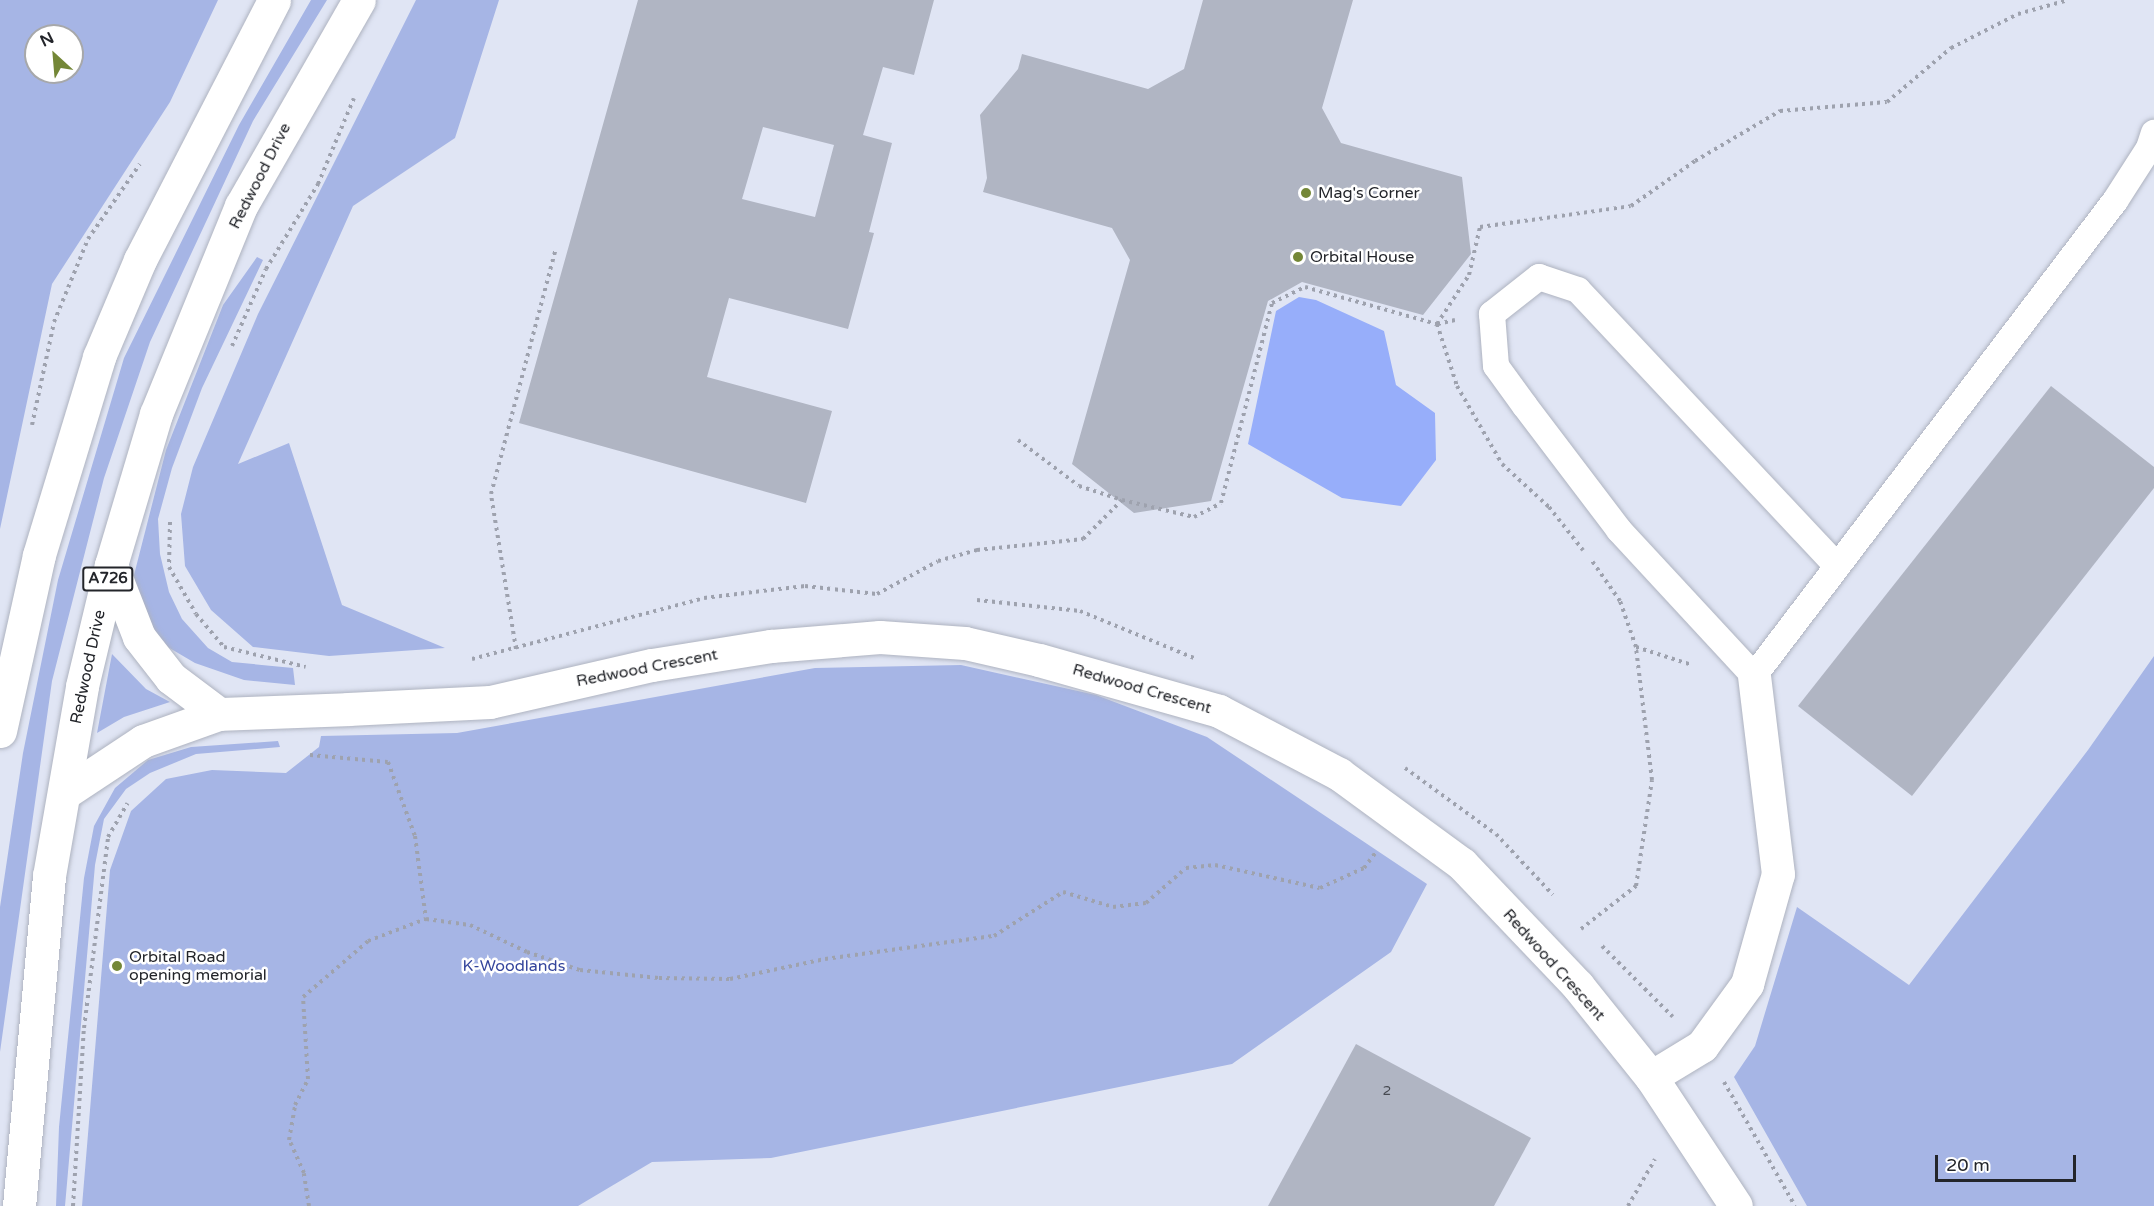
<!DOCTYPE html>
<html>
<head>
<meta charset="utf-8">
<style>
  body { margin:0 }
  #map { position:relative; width:2154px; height:1206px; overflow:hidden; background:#e0e5f4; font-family:"Varela Round",sans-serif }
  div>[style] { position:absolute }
  .green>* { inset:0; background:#a6b5e5 }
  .water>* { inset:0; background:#97aefa }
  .building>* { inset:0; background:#b0b5c3 }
  .path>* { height:4px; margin-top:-2px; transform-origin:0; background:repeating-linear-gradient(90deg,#9ea2ae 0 3px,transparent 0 7.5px) }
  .roads { filter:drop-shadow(0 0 2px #aeb3c0) drop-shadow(0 0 2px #aeb3c0) }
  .service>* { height:26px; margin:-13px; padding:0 13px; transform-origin:13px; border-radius:13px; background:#fff }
  .minor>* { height:33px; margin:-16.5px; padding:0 16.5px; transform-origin:16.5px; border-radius:16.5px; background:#fff }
  .trunk>* { height:33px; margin:-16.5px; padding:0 16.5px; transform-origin:16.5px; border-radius:16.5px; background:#fff }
  .dots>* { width:16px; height:16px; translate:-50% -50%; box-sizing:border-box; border:3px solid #fff; border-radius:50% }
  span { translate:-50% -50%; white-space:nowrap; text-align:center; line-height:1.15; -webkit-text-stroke:5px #fff; paint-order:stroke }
  .number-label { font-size:14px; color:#464950 }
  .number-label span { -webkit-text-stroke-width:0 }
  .shield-label span { padding:2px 4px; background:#fff; border:2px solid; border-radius:4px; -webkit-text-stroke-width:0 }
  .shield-label { font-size:15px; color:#23252a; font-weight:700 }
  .street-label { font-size:16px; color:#23252a }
  .poi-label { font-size:16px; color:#23252a }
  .left { translate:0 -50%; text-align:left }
  .park-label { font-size:16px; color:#34459c }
  .north { position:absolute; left:24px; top:24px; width:60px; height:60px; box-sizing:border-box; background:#fff; border:2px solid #a7a8aa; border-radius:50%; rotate:334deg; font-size:16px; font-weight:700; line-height:24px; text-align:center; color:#23252a }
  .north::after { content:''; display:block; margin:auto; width:21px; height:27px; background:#748737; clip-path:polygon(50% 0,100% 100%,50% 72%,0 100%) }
  .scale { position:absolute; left:1935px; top:1155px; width:141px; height:27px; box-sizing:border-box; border:3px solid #23252a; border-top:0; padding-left:8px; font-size:18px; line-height:21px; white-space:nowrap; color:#23252a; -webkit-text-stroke:4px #fff; paint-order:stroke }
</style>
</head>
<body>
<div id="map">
  <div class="green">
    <i style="clip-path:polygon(evenodd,0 0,218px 0,170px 102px,52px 284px,0 529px,0 0,36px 36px,72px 36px,72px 72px,36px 72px,36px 36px)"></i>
    <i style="clip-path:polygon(311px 0,327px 0,253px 121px,150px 342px,104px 478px,52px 681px,0 1052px,0 907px,23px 753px,58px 580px,124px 358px,239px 125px)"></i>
    <i style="clip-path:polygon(416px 0,499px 0,455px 138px,353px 206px,238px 464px,289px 443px,342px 605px,445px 648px,329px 656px,253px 647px,211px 610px,185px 566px,181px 514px,193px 467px,258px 314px)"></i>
    <i style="clip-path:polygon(257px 257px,263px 260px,202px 388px,172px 468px,158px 519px,160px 554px,169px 592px,182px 619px,208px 648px,232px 662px,293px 668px,295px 685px,244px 680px,195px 663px,166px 646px,152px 630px,138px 604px,134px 575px,166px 450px,223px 305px)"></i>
    <i style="clip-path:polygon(112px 654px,146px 689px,170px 702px,124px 717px,97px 733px)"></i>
    <i style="clip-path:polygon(2154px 656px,2154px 1206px,1807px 1206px,1734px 1077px,1755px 1046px,1797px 907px,1909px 985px,2088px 750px)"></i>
    <i style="clip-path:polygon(961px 665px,1096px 695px,1207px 737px,1427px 884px,1391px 952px,1232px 1064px,771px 1158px,652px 1162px,578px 1206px,82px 1206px,110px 870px,131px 811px,166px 779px,212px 770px,286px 773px,319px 747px,321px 736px,457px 733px,815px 668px)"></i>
    <i style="clip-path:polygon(278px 741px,280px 747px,196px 754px,150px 773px,126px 789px,104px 819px,95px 865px,65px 1206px,56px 1206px,59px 1127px,84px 878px,94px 826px,115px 788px,148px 760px,191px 747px)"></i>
  </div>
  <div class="water">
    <i style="clip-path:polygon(1299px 297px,1316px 300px,1384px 331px,1396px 385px,1435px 413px,1436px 460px,1401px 506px,1342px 498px,1248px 444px,1276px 311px)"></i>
  </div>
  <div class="building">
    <i style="clip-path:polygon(evenodd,638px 0,934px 0,914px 75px,883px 67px,863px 135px,892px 143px,869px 232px,874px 233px,848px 329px,729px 298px,707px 377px,832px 411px,806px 503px,519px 423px,638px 0,763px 127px,834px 145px,815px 217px,742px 199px,763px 127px)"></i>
    <i style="clip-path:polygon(1203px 0,1353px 0,1322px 108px,1341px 143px,1462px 177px,1471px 254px,1423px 315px,1302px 282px,1268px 301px,1211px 501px,1134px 513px,1072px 464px,1130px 260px,1112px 228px,983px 192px,987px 178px,980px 115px,1018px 69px,1022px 54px,1148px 89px,1184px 69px)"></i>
    <i style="clip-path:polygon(2051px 386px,2154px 467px,2154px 488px,1912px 796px,1798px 706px)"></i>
    <i style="clip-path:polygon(1356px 1044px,1531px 1138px,1494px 1206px,1268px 1206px)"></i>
  </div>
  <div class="path">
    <i style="left:1455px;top:320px;width:18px;rotate:167deg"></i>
    <i style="left:1437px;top:324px;width:59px;rotate:-56.9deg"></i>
    <i style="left:1469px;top:275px;width:49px;rotate:-77.1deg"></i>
    <i style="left:1480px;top:227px;width:152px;rotate:-7.9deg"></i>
    <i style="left:1631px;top:206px;width:78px;rotate:-35.1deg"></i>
    <i style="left:1695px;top:161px;width:99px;rotate:-30.5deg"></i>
    <i style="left:1780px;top:111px;width:107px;rotate:-4.8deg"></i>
    <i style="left:1887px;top:102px;width:84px;rotate:-40.2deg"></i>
    <i style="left:1951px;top:48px;width:75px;rotate:-26.9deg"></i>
    <i style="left:2018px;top:14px;width:52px;rotate:-15.6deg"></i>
    <i style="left:232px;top:346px;width:84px;rotate:-66.2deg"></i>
    <i style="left:266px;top:269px;width:100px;rotate:-58.5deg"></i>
    <i style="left:318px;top:184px;width:93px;rotate:-67.3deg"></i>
    <i style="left:32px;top:425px;width:105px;rotate:-77.9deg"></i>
    <i style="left:54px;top:322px;width:90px;rotate:-67.7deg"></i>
    <i style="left:88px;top:239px;width:91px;rotate:-55.3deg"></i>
    <i style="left:1018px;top:440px;width:76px;rotate:37deg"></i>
    <i style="left:1079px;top:486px;width:45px;rotate:18deg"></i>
    <i style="left:170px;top:522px;width:45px;rotate:91.3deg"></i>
    <i style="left:169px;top:567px;width:54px;rotate:60.1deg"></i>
    <i style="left:196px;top:614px;width:43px;rotate:49.7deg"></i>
    <i style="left:224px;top:647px;width:84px;rotate:13.7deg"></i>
    <i style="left:977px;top:600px;width:104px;rotate:6.1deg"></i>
    <i style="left:1080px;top:611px;width:123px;rotate:22.4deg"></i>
    <i style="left:1636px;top:647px;width:56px;rotate:17.8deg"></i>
    <i style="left:516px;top:649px;width:157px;rotate:-99.2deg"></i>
    <i style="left:491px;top:494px;width:251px;rotate:-75.2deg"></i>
    <i style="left:472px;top:659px;width:240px;rotate:-14.7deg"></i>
    <i style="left:704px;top:598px;width:102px;rotate:-6.8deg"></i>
    <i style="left:805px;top:586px;width:72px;rotate:6.3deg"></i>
    <i style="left:877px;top:594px;width:69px;rotate:-28.4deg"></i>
    <i style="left:938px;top:561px;width:41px;rotate:-15.8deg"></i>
    <i style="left:977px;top:550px;width:107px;rotate:-5.9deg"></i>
    <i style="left:1083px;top:539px;width:55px;rotate:-45deg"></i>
    <i style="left:1122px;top:500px;width:74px;rotate:13.3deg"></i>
    <i style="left:1194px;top:517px;width:30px;rotate:-27deg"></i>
    <i style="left:1221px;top:503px;width:206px;rotate:-75.7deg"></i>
    <i style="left:1272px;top:303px;width:37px;rotate:-26deg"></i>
    <i style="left:1305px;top:287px;width:137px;rotate:15.7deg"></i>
    <i style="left:1437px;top:324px;width:65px;rotate:72.1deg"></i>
    <i style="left:1457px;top:386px;width:90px;rotate:60deg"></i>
    <i style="left:1502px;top:464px;width:64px;rotate:42.5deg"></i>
    <i style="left:1549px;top:507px;width:55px;rotate:51.7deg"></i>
    <i style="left:310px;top:755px;width:78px;rotate:5.1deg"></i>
    <i style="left:388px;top:762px;width:79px;rotate:70deg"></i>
    <i style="left:415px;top:836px;width:84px;rotate:82.5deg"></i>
    <i style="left:426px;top:919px;width:44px;rotate:7.8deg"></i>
    <i style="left:470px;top:925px;width:63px;rotate:25.3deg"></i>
    <i style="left:527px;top:952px;width:56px;rotate:18.8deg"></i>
    <i style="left:580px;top:970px;width:79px;rotate:5.8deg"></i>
    <i style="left:659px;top:978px;width:71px;rotate:0.8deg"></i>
    <i style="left:730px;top:979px;width:97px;rotate:-11.9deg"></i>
    <i style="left:825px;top:959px;width:171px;rotate:-7.8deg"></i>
    <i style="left:994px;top:936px;width:82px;rotate:-32.5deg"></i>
    <i style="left:1063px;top:892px;width:52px;rotate:16.7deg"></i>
    <i style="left:1113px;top:907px;width:33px;rotate:-7deg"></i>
    <i style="left:1146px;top:903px;width:53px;rotate:-41.2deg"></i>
    <i style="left:1186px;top:868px;width:29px;rotate:-6deg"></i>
    <i style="left:1215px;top:865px;width:107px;rotate:12.4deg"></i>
    <i style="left:1320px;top:888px;width:48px;rotate:-24.4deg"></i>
    <i style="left:1364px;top:868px;width:21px;rotate:-53deg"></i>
    <i style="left:1405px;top:768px;width:112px;rotate:36deg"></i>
    <i style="left:1496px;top:834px;width:83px;rotate:46.9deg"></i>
    <i style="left:1581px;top:929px;width:70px;rotate:-38deg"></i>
    <i style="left:1636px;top:886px;width:107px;rotate:-81.4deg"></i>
    <i style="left:1652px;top:780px;width:134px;rotate:-96.9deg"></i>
    <i style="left:1636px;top:647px;width:49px;rotate:-109.2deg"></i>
    <i style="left:1620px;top:601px;width:52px;rotate:-124.9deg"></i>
    <i style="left:1602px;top:946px;width:100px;rotate:45deg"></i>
    <i style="left:1724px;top:1082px;width:143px;rotate:60.2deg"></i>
    <i style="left:73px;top:1206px;width:178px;rotate:-86.5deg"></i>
    <i style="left:84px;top:1028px;width:193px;rotate:-82.8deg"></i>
    <i style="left:108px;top:837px;width:39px;rotate:-60deg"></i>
    <i style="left:309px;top:1206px;width:33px;rotate:-99deg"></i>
    <i style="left:304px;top:1173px;width:36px;rotate:-114deg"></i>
    <i style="left:289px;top:1140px;width:36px;rotate:-80deg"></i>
    <i style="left:295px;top:1105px;width:29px;rotate:-63deg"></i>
    <i style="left:308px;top:1079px;width:82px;rotate:-93.5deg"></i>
    <i style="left:303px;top:997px;width:86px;rotate:-40.7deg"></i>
    <i style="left:368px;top:941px;width:62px;rotate:-20.8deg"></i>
    <i style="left:1628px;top:1206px;width:54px;rotate:-60.1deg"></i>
  </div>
  <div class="roads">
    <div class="service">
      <i style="left:1837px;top:566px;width:378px;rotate:-133.2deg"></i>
      <i style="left:1578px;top:290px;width:41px;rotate:-161.6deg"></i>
      <i style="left:1539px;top:277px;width:60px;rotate:141.8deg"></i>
      <i style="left:1492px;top:314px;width:52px;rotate:85.6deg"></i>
      <i style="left:1496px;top:366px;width:49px;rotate:54.1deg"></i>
      <i style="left:1525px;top:406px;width:156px;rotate:52.8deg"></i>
      <i style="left:1619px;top:530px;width:199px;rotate:47.2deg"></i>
      <i style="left:1754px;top:676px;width:597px;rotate:-52.77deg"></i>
      <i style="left:2115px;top:201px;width:63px;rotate:-57.3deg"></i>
      <i style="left:2149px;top:148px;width:16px;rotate:-72deg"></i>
    </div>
    <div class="minor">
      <i style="left:348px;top:709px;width:142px;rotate:-2.8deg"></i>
      <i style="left:490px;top:702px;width:166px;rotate:-12.9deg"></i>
      <i style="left:652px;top:665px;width:121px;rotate:-9.1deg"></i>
      <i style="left:771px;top:646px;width:109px;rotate:-4.7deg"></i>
      <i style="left:880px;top:637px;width:85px;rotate:4deg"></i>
      <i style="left:965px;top:643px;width:76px;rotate:12.9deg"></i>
      <i style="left:1039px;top:660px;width:187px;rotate:15.8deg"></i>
      <i style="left:1219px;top:711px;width:136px;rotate:27.7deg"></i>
      <i style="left:1339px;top:774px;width:152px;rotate:36.2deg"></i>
      <i style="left:1462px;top:864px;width:168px;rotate:46.4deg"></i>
      <i style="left:1578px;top:986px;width:117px;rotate:51.3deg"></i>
      <i style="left:1651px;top:1077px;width:154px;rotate:56.6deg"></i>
      <i style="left:1651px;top:1077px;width:60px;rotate:-31.3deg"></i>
      <i style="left:1702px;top:1046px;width:77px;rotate:-54deg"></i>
      <i style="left:1747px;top:984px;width:114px;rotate:-74.3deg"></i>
      <i style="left:1778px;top:874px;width:199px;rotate:-96.9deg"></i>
    </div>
    <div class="trunk">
      <i style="left:111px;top:565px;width:77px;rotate:68.7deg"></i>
      <i style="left:139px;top:637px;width:52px;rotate:52deg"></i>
      <i style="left:171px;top:678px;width:60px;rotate:36.9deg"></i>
      <i style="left:0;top:731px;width:180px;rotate:-77.5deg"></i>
      <i style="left:39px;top:555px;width:207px;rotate:-73.1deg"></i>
      <i style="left:99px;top:357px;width:105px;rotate:-67.1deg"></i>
      <i style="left:140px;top:260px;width:292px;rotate:-62.7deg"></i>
      <i style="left:66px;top:792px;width:92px;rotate:-33.5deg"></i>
      <i style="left:143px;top:741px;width:81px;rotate:-19.6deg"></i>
      <i style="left:219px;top:714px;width:129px;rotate:-2.2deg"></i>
      <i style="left:19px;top:1206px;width:331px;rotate:-84.8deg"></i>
      <i style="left:49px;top:876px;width:193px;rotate:-80.1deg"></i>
      <i style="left:82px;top:686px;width:124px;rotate:-76.5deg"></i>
      <i style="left:111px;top:565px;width:158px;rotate:-73.4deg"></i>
      <i style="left:156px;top:414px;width:225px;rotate:-67.8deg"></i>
      <i style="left:241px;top:206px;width:237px;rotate:-60.2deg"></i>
    </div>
  </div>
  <div class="dots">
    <i style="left:1306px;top:193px;background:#748737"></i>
    <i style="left:1298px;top:257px;background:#748737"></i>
    <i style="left:117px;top:966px;background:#748737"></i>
  </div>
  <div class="number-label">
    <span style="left:1387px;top:1091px">2</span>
  </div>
  <div class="shield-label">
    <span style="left:108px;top:579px">A726</span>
  </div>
  <div class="street-label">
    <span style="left:260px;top:176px;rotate:-63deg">Redwood Drive</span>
    <span style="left:88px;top:667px;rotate:-78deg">Redwood Drive</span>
    <span style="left:647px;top:668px;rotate:-11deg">Redwood Crescent</span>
    <span style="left:1142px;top:689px;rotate:16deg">Redwood Crescent</span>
    <span style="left:1554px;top:965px;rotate:48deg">Redwood Crescent</span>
  </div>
  <div class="poi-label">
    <span class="left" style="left:1318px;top:193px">Mag's Corner</span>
    <span class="left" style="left:1310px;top:257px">Orbital House</span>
    <span class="left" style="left:129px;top:966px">Orbital Road<br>opening memorial</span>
  </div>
  <div class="park-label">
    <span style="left:514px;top:966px">K-Woodlands</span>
  </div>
  <div class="north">N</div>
  <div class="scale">20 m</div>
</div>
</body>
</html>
